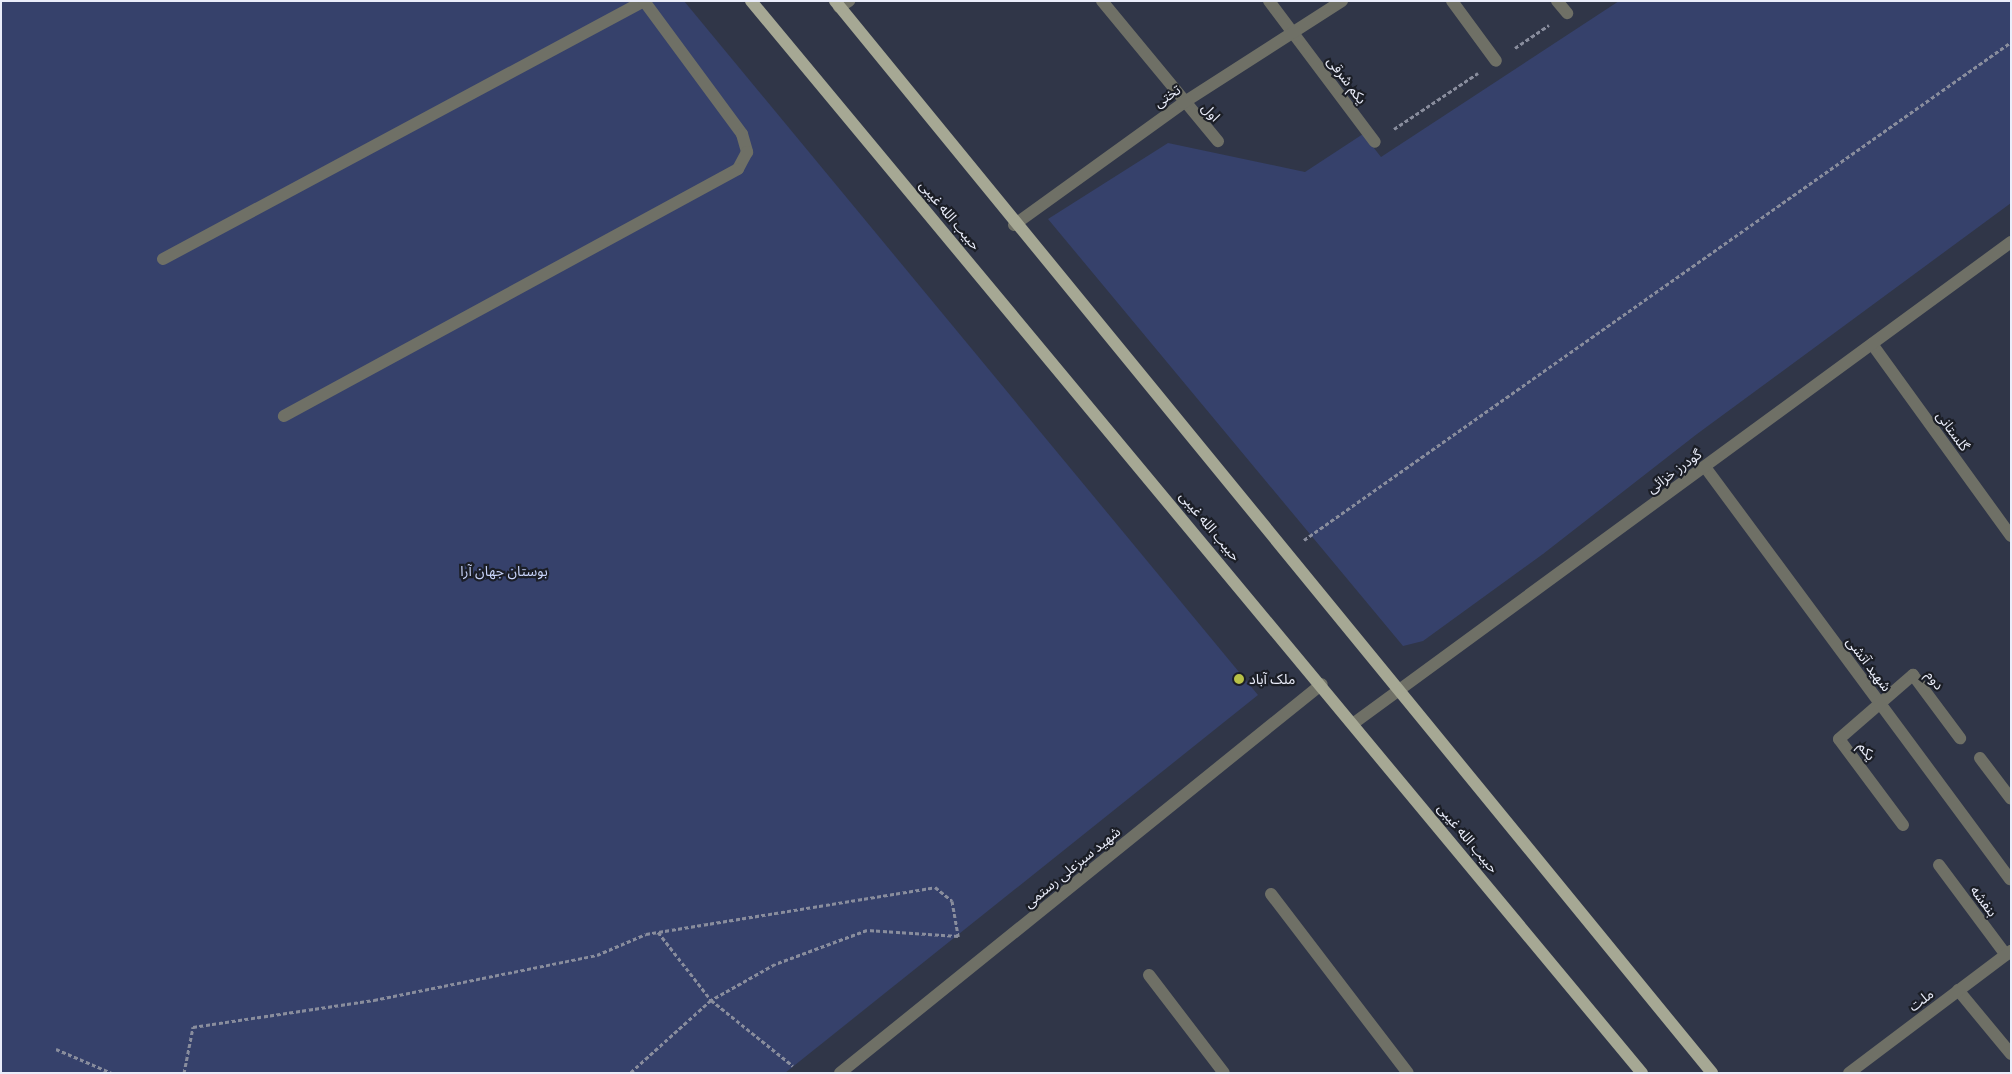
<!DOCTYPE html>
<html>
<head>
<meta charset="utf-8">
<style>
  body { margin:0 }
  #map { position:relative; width:2012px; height:1074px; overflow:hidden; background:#303648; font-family:"Public Sans","Noto Sans Arabic",sans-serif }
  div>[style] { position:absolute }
  .green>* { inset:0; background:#36416b }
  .path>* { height:3px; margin-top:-1.5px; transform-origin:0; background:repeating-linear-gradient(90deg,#898d9d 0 4px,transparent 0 6.5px) }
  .minor>* { height:12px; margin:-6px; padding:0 6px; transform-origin:6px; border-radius:6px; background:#6f7066 }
  .major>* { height:12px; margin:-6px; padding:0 6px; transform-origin:6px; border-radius:6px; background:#a6a894 }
  .dots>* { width:14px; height:14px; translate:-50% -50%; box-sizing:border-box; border:2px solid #1b1e26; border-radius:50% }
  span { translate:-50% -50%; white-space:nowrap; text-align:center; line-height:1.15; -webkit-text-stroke:4.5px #1b1e26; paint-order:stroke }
  .street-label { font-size:14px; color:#eaedfa }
  .park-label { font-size:14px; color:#c8d3f8 }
  .poi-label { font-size:14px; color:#eaedfa }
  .left { translate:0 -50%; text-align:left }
  .frame { position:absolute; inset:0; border:2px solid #eaedfa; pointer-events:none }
</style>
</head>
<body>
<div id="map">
  <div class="green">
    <i style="clip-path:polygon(1px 1px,684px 1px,1258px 695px,785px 1073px,1px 1073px)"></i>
    <i style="clip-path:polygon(1619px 1px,2011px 1px,2011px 203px,1697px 434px,1543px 554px,1423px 641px,1403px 646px,1048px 219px,1168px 143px,1305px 172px,1363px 134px,1381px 157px)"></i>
  </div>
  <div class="path">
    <i style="left:1515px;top:48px;width:41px;rotate:-34.1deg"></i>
    <i style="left:1394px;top:129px;width:101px;rotate:-33.7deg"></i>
    <i style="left:1304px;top:540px;width:865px;rotate:-35.16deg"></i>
    <i style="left:658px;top:932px;width:86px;rotate:52.1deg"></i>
    <i style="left:711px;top:1000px;width:105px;rotate:38.8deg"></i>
    <i style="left:56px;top:1049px;width:61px;rotate:23.2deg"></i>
    <i style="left:184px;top:1073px;width:47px;rotate:-78.9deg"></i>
    <i style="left:193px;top:1027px;width:183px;rotate:-8.5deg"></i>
    <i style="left:374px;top:1000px;width:227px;rotate:-11.4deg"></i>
    <i style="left:597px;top:955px;width:53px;rotate:-23.2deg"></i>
    <i style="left:646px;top:934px;width:293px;rotate:-9.2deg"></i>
    <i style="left:935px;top:887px;width:22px;rotate:39deg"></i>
    <i style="left:952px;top:901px;width:36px;rotate:80deg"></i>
    <i style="left:958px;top:936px;width:91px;rotate:-176.2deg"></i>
    <i style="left:867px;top:930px;width:98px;rotate:159.7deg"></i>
    <i style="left:775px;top:964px;width:73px;rotate:150.6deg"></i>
    <i style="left:711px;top:1000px;width:109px;rotate:138deg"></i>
  </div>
  <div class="minor">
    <i style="left:1102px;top:1px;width:182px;rotate:50.4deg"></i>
    <i style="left:1269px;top:1px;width:176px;rotate:53.1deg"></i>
    <i style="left:1452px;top:1px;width:74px;rotate:53.7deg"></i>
    <i style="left:1557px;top:1px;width:16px;rotate:50deg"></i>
    <i style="left:839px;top:7px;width:12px;rotate:-31deg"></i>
    <i style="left:1014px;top:225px;width:208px;rotate:-35.8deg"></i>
    <i style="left:1183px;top:103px;width:189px;rotate:-32.7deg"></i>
    <i style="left:163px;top:259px;width:546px;rotate:-28.21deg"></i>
    <i style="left:644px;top:1px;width:165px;rotate:53.6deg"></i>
    <i style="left:742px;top:134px;width:19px;rotate:74deg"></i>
    <i style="left:747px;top:152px;width:19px;rotate:118deg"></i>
    <i style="left:738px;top:169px;width:517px;rotate:151.45deg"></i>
    <i style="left:1872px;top:344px;width:237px;rotate:54.1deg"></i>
    <i style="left:1705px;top:467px;width:513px;rotate:53.49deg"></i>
    <i style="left:1354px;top:723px;width:814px;rotate:-36.21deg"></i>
    <i style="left:1980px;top:758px;width:51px;rotate:52.9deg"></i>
    <i style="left:1903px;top:825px;width:107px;rotate:-126.7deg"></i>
    <i style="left:1839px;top:739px;width:98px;rotate:-40.9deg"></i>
    <i style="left:1913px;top:675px;width:79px;rotate:53.3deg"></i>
    <i style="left:1939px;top:865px;width:112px;rotate:53.3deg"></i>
    <i style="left:1271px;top:894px;width:225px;rotate:52.6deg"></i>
    <i style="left:1149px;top:975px;width:123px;rotate:52.6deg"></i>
    <i style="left:1958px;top:990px;width:83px;rotate:50.4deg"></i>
    <i style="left:840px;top:1073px;width:619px;rotate:-38.91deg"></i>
    <i style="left:1849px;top:1073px;width:203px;rotate:-37deg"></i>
  </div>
  <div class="major">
    <i style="left:751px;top:1px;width:1394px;rotate:50.27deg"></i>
    <i style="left:835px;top:1px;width:1385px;rotate:50.71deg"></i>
  </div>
  <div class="dots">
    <i style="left:1239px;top:679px;background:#b8c147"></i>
  </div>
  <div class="street-label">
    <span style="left:1347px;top:80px;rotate:53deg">یکم شرقی</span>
    <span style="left:1167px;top:96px;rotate:-34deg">تختی</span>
    <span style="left:1211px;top:112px;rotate:47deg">اول</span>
    <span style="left:950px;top:215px;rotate:50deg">حبیب الله غیبی</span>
    <span style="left:1953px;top:431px;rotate:54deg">گلستانی</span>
    <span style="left:1674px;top:471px;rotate:-36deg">گودرز خزائی</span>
    <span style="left:1210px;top:526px;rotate:50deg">حبیب الله غیبی</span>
    <span style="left:1869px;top:664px;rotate:53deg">شهید آتشی</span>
    <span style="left:1935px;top:680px;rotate:53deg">دوم</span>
    <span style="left:1867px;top:751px;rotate:53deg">یکم</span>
    <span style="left:1468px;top:838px;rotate:50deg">حبیب الله غیبی</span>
    <span style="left:1072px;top:867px;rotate:-39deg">شهید سبزعلی رستمی</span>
    <span style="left:1984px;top:901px;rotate:53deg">بنفشه</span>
    <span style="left:1921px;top:1000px;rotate:-37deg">ملت</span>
  </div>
  <div class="park-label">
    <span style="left:504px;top:571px">بوستان جهان آرا</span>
  </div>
  <div class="poi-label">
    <span class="left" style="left:1249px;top:679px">ملک آباد</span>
  </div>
  <div class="frame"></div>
</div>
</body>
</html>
